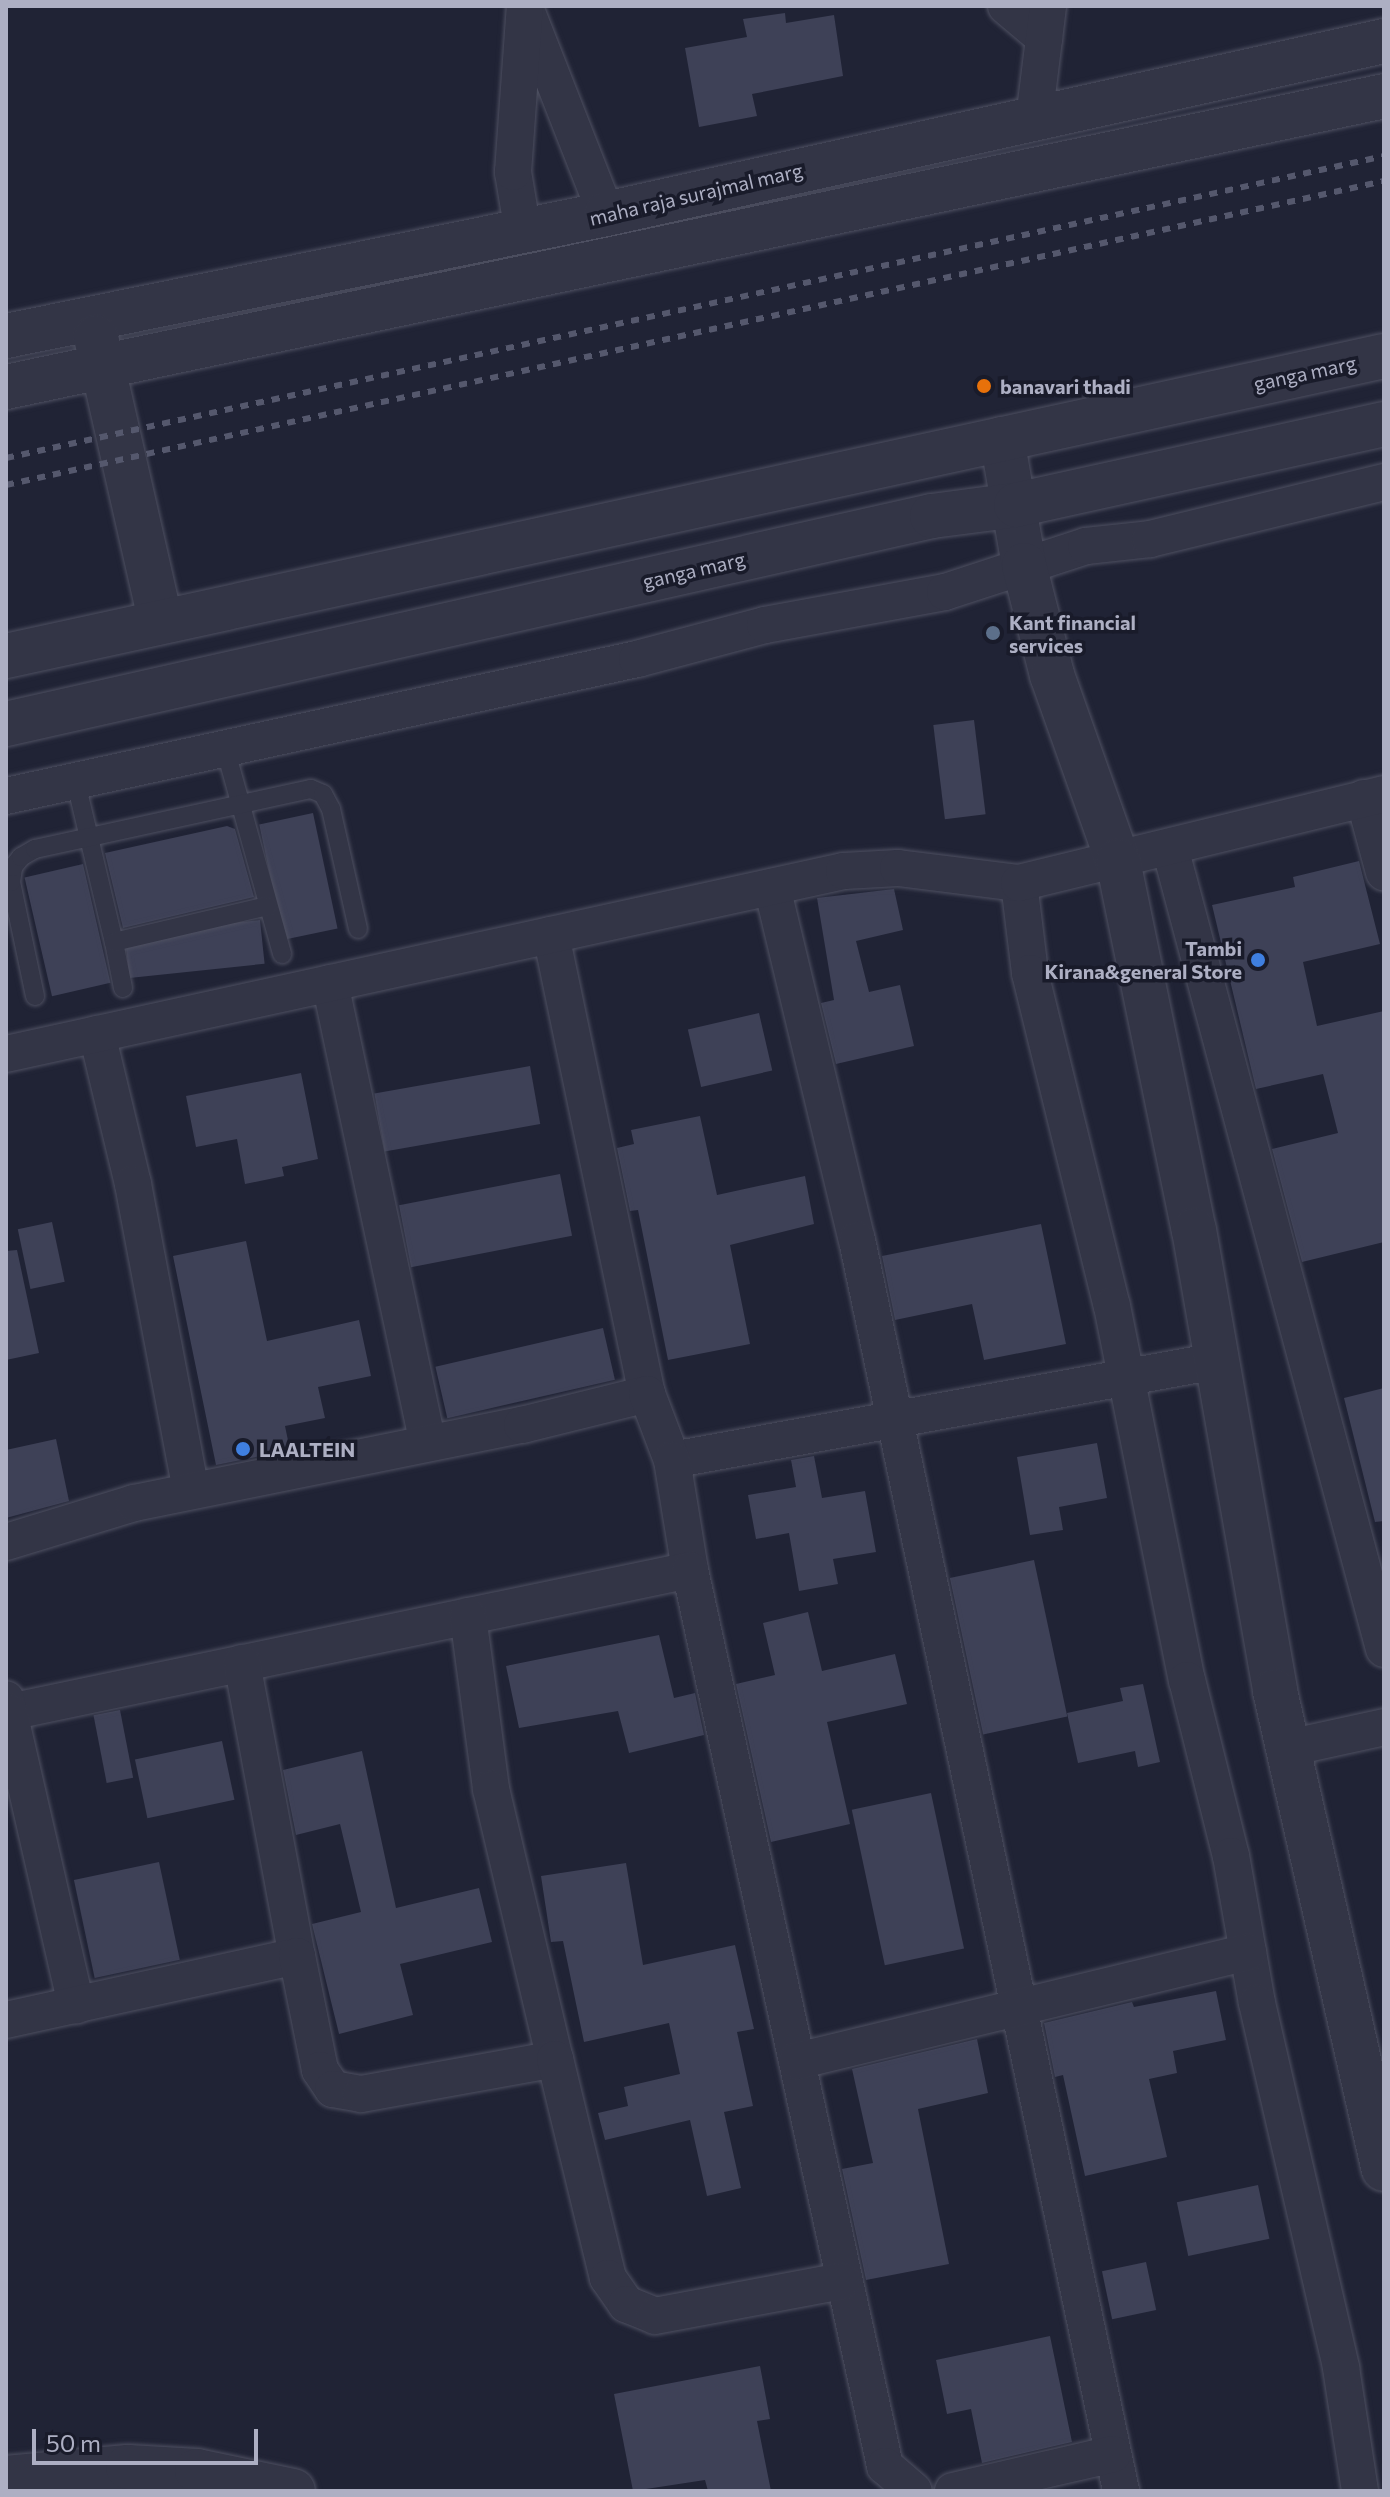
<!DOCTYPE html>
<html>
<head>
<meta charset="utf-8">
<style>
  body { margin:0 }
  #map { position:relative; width:1390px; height:2497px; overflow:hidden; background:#202335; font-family:Commissioner,sans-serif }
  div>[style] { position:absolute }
  .building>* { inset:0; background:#3e4157; transform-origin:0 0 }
  .roads { filter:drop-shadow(0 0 2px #4e5061) drop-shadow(0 0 2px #4e5061) }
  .service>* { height:18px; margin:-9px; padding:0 9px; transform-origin:9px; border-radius:9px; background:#333546 }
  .minor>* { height:36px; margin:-18px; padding:0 18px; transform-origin:18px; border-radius:18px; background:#333546 }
  .tertiary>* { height:44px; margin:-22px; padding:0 22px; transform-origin:22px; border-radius:22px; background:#333546 }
  .rail>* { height:6px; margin-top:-3px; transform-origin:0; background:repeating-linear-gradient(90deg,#55586d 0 8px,transparent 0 16px) }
  .dots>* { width:22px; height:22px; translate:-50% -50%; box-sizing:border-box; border:4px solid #191b2a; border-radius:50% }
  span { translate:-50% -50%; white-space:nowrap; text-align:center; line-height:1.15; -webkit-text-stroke:7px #191b2a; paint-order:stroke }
  .street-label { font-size:20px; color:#adafc3 }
  .poi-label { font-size:20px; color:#adafc3; font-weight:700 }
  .left { translate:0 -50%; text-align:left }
  .right { translate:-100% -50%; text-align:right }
  .frame { position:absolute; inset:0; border:8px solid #adafc3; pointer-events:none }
  .scale { position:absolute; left:32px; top:2429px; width:226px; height:36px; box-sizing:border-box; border:4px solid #adafc3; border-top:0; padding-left:10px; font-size:24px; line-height:28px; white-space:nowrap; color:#adafc3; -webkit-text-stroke:6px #191b2a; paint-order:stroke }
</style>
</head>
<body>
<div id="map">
  <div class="building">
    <i style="clip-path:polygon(785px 13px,786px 23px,834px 15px,843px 76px,752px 94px,757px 116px,699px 127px,685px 48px,747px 37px,743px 19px)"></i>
    <i style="left:974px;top:720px;width:95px;height:41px;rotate:83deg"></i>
    <i style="left:313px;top:813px;width:118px;height:55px;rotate:78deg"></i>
    <i style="clip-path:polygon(227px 826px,235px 829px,254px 897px,123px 928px,105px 853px)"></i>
    <i style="clip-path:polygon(1359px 861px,1380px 944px,1303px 962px,1317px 1026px,1384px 1011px,1384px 1242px,1302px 1262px,1272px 1149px,1338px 1133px,1323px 1074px,1256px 1089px,1212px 905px,1295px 887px,1293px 877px)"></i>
    <i style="left:83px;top:864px;width:122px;height:60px;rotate:77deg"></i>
    <i style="clip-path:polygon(894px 889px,903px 930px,856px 941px,869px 992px,900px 985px,914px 1046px,836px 1064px,821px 1003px,834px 1000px,817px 898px)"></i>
    <i style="left:260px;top:920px;width:44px;height:136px;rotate:84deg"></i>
    <i style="left:759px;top:1013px;width:59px;height:73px;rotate:77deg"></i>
    <i style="left:530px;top:1066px;width:59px;height:158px;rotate:80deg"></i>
    <i style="clip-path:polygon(301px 1073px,318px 1159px,282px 1167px,284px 1176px,245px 1184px,237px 1139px,196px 1147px,186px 1096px)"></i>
    <i style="clip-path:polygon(700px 1116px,717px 1195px,805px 1176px,814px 1224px,730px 1245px,750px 1344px,668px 1360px,638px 1210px,630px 1211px,617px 1148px,634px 1144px,631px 1130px)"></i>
    <i style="left:560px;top:1174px;width:63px;height:164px;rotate:79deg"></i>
    <i style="left:52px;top:1222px;width:61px;height:35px;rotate:78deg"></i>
    <i style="clip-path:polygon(1041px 1224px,1066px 1344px,984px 1360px,972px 1304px,895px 1320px,882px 1256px)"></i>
    <i style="clip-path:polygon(246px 1241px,267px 1341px,359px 1320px,371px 1376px,318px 1387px,325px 1418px,285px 1426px,290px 1450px,216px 1465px,173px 1256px)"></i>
    <i style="clip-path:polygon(17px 1250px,39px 1353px,6px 1360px,6px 1251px)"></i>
    <i style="left:603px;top:1328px;width:53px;height:172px;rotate:77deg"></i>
    <i style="clip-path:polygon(1384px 1388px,1384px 1521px,1375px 1522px,1344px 1398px)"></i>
    <i style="clip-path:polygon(56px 1439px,69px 1501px,6px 1518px,6px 1450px)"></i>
    <i style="clip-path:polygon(1097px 1443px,1107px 1498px,1059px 1507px,1063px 1530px,1030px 1535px,1017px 1457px)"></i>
    <i style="clip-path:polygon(814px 1456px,822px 1498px,865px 1491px,876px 1552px,833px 1559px,838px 1584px,799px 1591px,789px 1533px,756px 1539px,748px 1495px,796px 1487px,791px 1460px)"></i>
    <i style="left:1034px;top:1560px;width:160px;height:86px;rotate:78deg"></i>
    <i style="clip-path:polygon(808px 1612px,822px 1671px,895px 1654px,907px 1704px,827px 1722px,850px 1824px,771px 1842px,736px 1684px,775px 1675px,763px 1623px)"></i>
    <i style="clip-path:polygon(659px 1635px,674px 1698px,695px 1693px,704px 1735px,629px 1753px,618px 1711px,519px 1728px,506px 1666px)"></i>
    <i style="clip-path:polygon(1143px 1684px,1160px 1762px,1138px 1767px,1135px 1751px,1078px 1763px,1067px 1713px,1123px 1701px,1120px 1688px)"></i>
    <i style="left:120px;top:1710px;width:69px;height:27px;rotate:79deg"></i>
    <i style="left:222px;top:1741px;width:60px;height:89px;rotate:78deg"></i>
    <i style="clip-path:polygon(362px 1751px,396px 1908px,479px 1888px,492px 1942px,400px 1964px,413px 2015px,339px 2034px,312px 1924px,361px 1912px,340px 1824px,296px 1835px,283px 1770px)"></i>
    <i style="left:931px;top:1793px;width:159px;height:81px;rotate:78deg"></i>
    <i style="left:159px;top:1862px;width:100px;height:87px;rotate:78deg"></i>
    <i style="clip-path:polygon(626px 1863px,643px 1965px,735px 1945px,754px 2029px,737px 2032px,753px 2106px,724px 2112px,741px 2188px,707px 2196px,690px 2120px,605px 2140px,598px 2113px,628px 2106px,624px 2087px,680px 2074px,669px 2023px,584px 2042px,563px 1941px,551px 1942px,541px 1876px)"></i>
    <i style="clip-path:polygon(1216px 1991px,1226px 2040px,1173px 2051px,1177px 2073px,1149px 2079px,1167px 2157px,1085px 2176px,1063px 2075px,1055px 2077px,1044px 2023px,1132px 2002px,1134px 2007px)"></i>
    <i style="clip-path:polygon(977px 2039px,988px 2093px,918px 2109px,949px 2264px,866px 2280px,842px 2169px,873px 2163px,852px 2069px)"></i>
    <i style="left:1258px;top:2185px;width:55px;height:83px;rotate:78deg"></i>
    <i style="left:1146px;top:2262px;width:49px;height:45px;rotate:78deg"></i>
    <i style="clip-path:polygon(1050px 2336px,1072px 2442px,982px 2463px,971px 2409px,947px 2414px,936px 2360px)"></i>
    <i style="clip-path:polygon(760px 2366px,770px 2419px,757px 2421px,771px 2491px,708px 2491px,705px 2480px,633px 2491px,614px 2394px)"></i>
  </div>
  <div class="roads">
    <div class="service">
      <i style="left:225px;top:748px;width:214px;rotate:74.5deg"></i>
      <i style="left:76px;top:783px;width:163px;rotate:76.6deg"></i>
      <i style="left:123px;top:988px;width:47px;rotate:-101.1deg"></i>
      <i style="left:114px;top:942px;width:158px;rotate:-13.2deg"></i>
      <i style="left:35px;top:996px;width:116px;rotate:-101.9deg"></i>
      <i style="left:11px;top:882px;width:15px;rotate:-82deg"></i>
      <i style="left:13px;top:867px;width:13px;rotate:-51deg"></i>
      <i style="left:21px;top:857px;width:16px;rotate:-30deg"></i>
      <i style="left:35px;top:849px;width:282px;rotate:-12.3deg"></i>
      <i style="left:311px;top:789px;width:13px;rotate:23deg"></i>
      <i style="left:323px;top:794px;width:17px;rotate:62deg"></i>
      <i style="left:331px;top:809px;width:123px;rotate:77.3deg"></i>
    </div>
    <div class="minor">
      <i style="left:1006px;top:6px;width:50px;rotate:40.1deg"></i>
      <i style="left:528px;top:15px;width:214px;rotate:68.6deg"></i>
      <i style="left:1034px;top:119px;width:114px;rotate:-82.9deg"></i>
      <i style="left:523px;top:232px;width:61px;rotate:-99.5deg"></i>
      <i style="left:513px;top:172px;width:166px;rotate:-85.9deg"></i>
      <i style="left:6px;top:796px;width:646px;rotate:-12.25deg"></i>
      <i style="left:637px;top:659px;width:132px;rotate:-14.9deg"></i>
      <i style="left:765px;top:625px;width:183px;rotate:-10.4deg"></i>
      <i style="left:945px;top:592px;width:148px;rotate:-18.1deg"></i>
      <i style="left:1086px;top:546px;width:64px;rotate:-6.2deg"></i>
      <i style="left:1150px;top:539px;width:241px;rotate:-13.7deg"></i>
      <i style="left:1364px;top:798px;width:77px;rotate:74.9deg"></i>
      <i style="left:1170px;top:848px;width:829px;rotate:75.04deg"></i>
      <i style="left:1019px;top:883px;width:91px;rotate:83deg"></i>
      <i style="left:1030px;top:973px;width:343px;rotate:76.2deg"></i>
      <i style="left:1112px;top:1306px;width:381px;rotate:78.7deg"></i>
      <i style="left:1187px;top:1680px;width:181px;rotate:76deg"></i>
      <i style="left:1231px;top:1856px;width:149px;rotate:80deg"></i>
      <i style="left:1257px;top:2003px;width:375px;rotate:77deg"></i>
      <i style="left:1341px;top:2368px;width:124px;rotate:81.2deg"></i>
      <i style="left:772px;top:887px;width:363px;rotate:76.5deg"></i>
      <i style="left:857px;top:1240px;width:1279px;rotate:78.08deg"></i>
      <i style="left:551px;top:935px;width:469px;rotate:78.2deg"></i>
      <i style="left:330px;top:983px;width:470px;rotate:78deg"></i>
      <i style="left:97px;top:1034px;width:154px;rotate:76.5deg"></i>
      <i style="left:133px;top:1184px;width:312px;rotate:79.3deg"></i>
      <i style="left:6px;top:1054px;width:858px;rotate:-12.32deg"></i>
      <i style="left:844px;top:871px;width:54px;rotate:-3.2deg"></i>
      <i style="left:898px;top:868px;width:122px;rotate:7.1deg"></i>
      <i style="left:1019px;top:883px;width:376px;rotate:-13.7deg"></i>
      <i style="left:672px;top:1460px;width:553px;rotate:-10.31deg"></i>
      <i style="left:6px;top:1542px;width:134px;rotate:-16.9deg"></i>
      <i style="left:134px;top:1503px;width:396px;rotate:-11.4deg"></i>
      <i style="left:522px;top:1425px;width:129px;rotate:-13.9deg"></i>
      <i style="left:647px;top:1394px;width:71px;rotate:69.3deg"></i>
      <i style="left:672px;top:1460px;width:111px;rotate:80.7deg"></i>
      <i style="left:690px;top:1570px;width:696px;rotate:168.22deg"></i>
      <i style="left:9px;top:1712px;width:13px;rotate:-103deg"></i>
      <i style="left:690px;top:1570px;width:917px;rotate:77.72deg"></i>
      <i style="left:885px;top:2466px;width:38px;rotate:41deg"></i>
      <i style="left:468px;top:1616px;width:175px;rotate:82.4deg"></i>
      <i style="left:491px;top:1789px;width:277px;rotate:76.7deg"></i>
      <i style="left:242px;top:1663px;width:298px;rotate:79.4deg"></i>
      <i style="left:9px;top:1712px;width:301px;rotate:77.1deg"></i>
      <i style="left:1288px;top:1748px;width:98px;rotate:-12.3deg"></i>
      <i style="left:6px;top:2020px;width:298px;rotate:-12.4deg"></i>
      <i style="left:297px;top:1956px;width:116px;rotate:78.6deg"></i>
      <i style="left:320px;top:2070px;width:23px;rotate:56deg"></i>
      <i style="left:333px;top:2089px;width:28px;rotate:10deg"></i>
      <i style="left:361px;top:2094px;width:197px;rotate:-10.2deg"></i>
      <i style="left:555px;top:2059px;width:225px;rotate:76.4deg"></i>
      <i style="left:608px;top:2278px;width:32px;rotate:55deg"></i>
      <i style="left:626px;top:2304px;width:31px;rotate:22deg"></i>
      <i style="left:655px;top:2316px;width:190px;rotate:-10.6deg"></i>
      <i style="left:797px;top:2061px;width:464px;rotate:-13.6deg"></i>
      <i style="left:953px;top:2491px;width:164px;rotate:-13deg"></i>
    </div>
    <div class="tertiary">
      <i style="left:6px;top:336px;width:612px;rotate:-11.49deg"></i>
      <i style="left:606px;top:214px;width:797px;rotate:-12.54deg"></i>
      <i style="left:96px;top:337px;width:292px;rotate:77.2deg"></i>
      <i style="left:6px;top:387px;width:1408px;rotate:-11.92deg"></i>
      <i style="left:1002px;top:439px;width:128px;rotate:80.1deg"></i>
      <i style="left:1024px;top:565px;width:114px;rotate:75.7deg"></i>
      <i style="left:1052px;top:675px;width:197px;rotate:70.5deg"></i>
      <i style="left:1118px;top:861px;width:377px;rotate:78.4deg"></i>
      <i style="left:1194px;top:1230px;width:468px;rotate:80deg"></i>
      <i style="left:1275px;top:1691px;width:490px;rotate:77.2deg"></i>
      <i style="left:6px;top:656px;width:1410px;rotate:-12.28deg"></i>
      <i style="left:6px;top:724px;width:949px;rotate:-12.66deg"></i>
      <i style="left:932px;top:516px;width:85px;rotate:-7.5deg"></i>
      <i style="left:1016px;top:505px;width:377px;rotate:-12.4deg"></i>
      <i style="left:6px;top:2478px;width:122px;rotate:-5.2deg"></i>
      <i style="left:128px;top:2467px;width:69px;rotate:3.3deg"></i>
      <i style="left:197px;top:2471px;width:98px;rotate:11.8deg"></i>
    </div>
  </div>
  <div class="rail">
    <i style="left:6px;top:458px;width:1411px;rotate:-12.36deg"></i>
    <i style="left:6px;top:485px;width:1411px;rotate:-12.44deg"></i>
  </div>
  <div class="dots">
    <i style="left:984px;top:386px;background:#e8710a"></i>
    <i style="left:993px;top:633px;background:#5c6f8a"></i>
    <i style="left:1258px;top:960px;background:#3f7fe0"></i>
    <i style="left:243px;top:1449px;background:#3f7fe0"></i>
  </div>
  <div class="street-label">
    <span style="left:696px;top:194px;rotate:-13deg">maha raja surajmal marg</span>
    <span style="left:1305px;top:373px;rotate:-12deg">ganga marg</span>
    <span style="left:694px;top:570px;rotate:-13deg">ganga marg</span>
  </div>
  <div class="poi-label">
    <span class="left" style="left:1000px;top:386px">banavari thadi</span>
    <span class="left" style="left:1009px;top:634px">Kant financial<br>services</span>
    <span class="right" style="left:1242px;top:960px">Tambi<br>Kirana&amp;general Store</span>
    <span class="left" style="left:259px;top:1449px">LAALTEIN</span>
  </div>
  <div class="frame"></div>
  <div class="scale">50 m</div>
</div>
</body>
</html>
